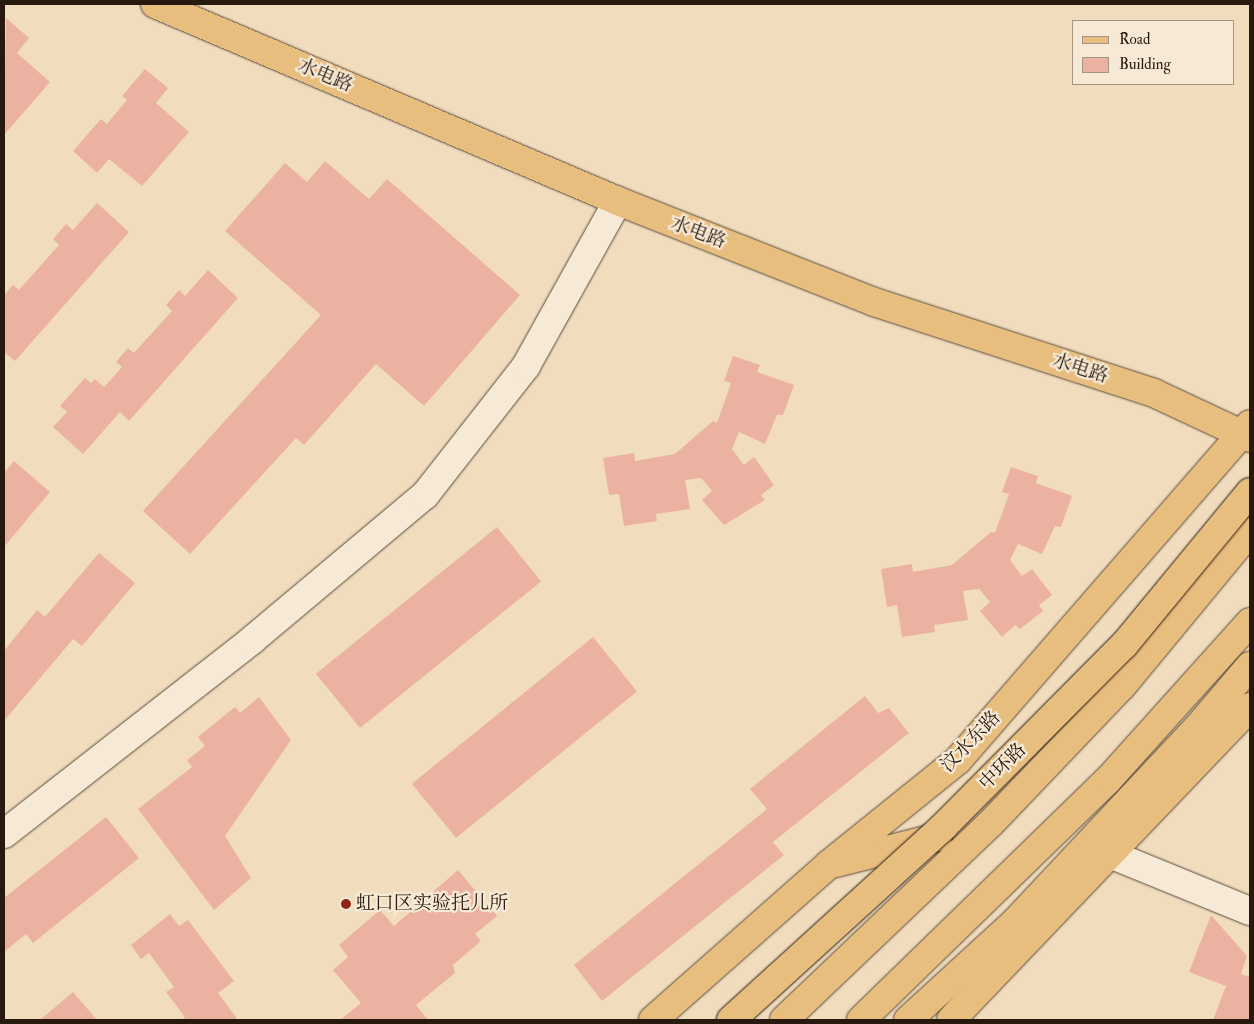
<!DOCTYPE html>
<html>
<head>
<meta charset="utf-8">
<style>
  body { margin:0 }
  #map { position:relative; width:1254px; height:1024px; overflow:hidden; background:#f1ddbe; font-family:"IM FELL Double Pica","Noto Serif SC",serif }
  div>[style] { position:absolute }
  .building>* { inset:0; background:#ebb2a2; transform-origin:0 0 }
  .roads { filter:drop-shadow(0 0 1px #5a4a3a) drop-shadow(0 0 1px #5a4a3a) }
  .minor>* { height:28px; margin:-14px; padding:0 14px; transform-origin:14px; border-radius:14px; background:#f6e9d5 }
  .major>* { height:28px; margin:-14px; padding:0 14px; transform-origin:14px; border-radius:14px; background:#e8be7f }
  .highway>* { height:28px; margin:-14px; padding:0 14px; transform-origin:14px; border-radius:14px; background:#e8be7f }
  .bridges { filter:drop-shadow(0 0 1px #28190e) drop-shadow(0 0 1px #28190e) }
  .highway-bridge>* { height:28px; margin:-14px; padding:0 14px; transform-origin:14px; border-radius:14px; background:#e8be7f }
  .dots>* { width:14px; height:14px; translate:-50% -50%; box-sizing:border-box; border:2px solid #f6e9d5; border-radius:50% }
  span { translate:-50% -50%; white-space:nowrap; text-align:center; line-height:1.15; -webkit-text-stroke:4.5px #f6e9d5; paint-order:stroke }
  .street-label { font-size:19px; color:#28190e }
  .poi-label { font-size:19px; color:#28190e }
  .left { translate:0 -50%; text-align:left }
  .frame { position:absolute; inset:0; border:5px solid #28190e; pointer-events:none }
  .legend { position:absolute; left:1072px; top:20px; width:162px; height:65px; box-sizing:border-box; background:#f6e9d5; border:1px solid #a49685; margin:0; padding:6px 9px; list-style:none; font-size:15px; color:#28190e }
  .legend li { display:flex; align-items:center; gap:10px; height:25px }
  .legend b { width:25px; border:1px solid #a49685 }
</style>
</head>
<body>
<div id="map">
  <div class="building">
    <i style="clip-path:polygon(6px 18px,29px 38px,17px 53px,50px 82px,4px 135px)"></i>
    <i style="clip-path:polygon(145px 69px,168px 88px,156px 103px,189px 132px,142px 186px,109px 159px,97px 173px,73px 151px,101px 119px,107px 124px,127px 100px,122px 96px)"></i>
    <i style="clip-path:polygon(325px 161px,369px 199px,387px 179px,520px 295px,424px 406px,376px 364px,304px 445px,296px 438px,190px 554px,143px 511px,321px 315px,225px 231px,285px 163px,307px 182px)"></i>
    <i style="clip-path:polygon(97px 203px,129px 232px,15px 361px,4px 352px,4px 295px,13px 285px,19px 290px,59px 245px,53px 239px,66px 224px,73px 230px)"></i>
    <i style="clip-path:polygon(208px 270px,238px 298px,129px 421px,120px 412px,83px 454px,53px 427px,67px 412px,60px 406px,85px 378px,91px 383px,95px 379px,104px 387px,122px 367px,116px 362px,128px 348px,134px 353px,172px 311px,166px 305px,179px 290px,185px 296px)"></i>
    <i style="clip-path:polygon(733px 356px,760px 365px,757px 372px,794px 385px,783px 415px,777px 415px,765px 444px,739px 432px,732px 449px,744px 465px,754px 457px,774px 485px,761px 495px,765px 500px,724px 525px,702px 500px,712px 491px,701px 478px,685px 480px,690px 509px,656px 514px,657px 521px,624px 526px,619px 494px,609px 495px,603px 458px,634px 453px,635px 461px,675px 454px,713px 421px,717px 423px,731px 383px,724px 381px)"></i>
    <i style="clip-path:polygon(14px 461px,50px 492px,4px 547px,4px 473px)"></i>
    <i style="clip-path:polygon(1011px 467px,1038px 476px,1036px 483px,1072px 496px,1061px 527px,1055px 526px,1042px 554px,1018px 544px,1010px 560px,1022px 576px,1032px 569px,1052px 595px,1039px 605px,1043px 611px,1020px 629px,1015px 625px,1002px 637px,980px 611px,990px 602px,979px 589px,963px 591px,968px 620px,934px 625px,935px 632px,902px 637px,897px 605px,887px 607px,881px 569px,912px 564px,913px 572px,952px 565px,991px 532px,995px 533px,1009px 494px,1002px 492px)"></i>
    <i style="left:497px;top:527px;width:70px;height:233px;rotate:51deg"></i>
    <i style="clip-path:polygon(99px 553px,135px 583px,82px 646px,73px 639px,4px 721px,4px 651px,37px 610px,45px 617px)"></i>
    <i style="left:593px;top:637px;width:70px;height:233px;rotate:51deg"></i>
    <i style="clip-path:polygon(865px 696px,878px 713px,889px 708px,909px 733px,773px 842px,784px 855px,602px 1001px,574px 965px,767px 809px,750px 789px)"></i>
    <i style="clip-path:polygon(259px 697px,291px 740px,225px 836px,251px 878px,214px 910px,138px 809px,192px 767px,187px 760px,205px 746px,198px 737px,235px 707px,240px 713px)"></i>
    <i style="clip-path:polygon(106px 817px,139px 858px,33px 943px,26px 934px,4px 952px,4px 898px)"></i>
    <i style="clip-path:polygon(458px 870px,497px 916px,475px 934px,481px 941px,453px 965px,455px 973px,416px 1005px,428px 1020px,340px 1020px,361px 1003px,333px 970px,348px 957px,339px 945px,380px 910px,394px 926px)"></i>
    <i style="clip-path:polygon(170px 914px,179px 926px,188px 920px,234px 981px,218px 993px,238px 1020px,181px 1020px,185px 1017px,166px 992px,174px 987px,149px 953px,141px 959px,131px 945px)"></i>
    <i style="clip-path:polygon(1211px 915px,1247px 956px,1241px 974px,1250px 977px,1250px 1020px,1213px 1020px,1226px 986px,1189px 972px)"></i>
    <i style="clip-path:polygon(73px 992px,97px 1020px,40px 1020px)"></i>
  </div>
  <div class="roads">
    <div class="minor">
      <i style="left:4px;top:834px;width:315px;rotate:-38deg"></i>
      <i style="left:252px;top:640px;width:226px;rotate:-40deg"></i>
      <i style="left:425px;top:495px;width:164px;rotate:-51.9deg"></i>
      <i style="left:526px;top:366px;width:189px;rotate:-60.9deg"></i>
      <i style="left:1110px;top:854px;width:151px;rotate:22.2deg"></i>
    </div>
    <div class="major">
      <i style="left:155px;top:4px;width:503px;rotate:23.05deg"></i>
      <i style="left:618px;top:201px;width:275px;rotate:21.5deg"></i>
      <i style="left:874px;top:302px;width:294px;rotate:18deg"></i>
      <i style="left:1154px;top:393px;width:106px;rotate:25.1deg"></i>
      <i style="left:836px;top:863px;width:105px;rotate:-14.3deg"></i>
      <i style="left:653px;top:1020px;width:234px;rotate:-41.5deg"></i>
      <i style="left:828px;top:865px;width:167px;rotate:-38.9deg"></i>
      <i style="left:958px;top:760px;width:445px;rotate:-49deg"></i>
      <i style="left:784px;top:1020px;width:284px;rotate:-43.6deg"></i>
      <i style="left:990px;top:824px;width:191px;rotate:-46.3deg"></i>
      <i style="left:1122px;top:686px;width:201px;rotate:-50.4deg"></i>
      <i style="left:861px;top:1020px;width:343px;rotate:-44.2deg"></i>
      <i style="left:1107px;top:781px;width:214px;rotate:-48deg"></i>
      <i style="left:951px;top:1020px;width:433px;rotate:-46.3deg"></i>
    </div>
    <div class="highway">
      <i style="left:908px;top:1020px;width:144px;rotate:-42.5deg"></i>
      <i style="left:1014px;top:923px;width:269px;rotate:-46.8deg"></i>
      <i style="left:1198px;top:727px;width:80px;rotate:-49.6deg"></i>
    </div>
  </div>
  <div class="bridges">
    <div class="highway-bridge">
      <i style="left:731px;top:1020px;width:287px;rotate:-42.3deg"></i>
      <i style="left:943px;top:827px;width:257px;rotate:-45.2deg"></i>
      <i style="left:1124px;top:645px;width:198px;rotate:-50.5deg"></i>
    </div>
  </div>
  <div class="dots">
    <i style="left:346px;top:904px;background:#8f2418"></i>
  </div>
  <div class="street-label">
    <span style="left:325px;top:76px;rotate:23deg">水电路</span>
    <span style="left:698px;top:233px;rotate:21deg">水电路</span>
    <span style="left:1080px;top:369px;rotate:18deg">水电路</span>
    <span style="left:971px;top:742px;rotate:-46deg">汶水东路</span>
    <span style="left:1003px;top:767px;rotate:-45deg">中环路</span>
  </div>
  <div class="poi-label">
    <span class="left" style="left:356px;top:904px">虹口区实验托儿所</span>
  </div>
  <div class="frame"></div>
  <ul class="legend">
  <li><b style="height:6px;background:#e8be7f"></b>Road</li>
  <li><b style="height:14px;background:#ebb2a2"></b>Building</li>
  </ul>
</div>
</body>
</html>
